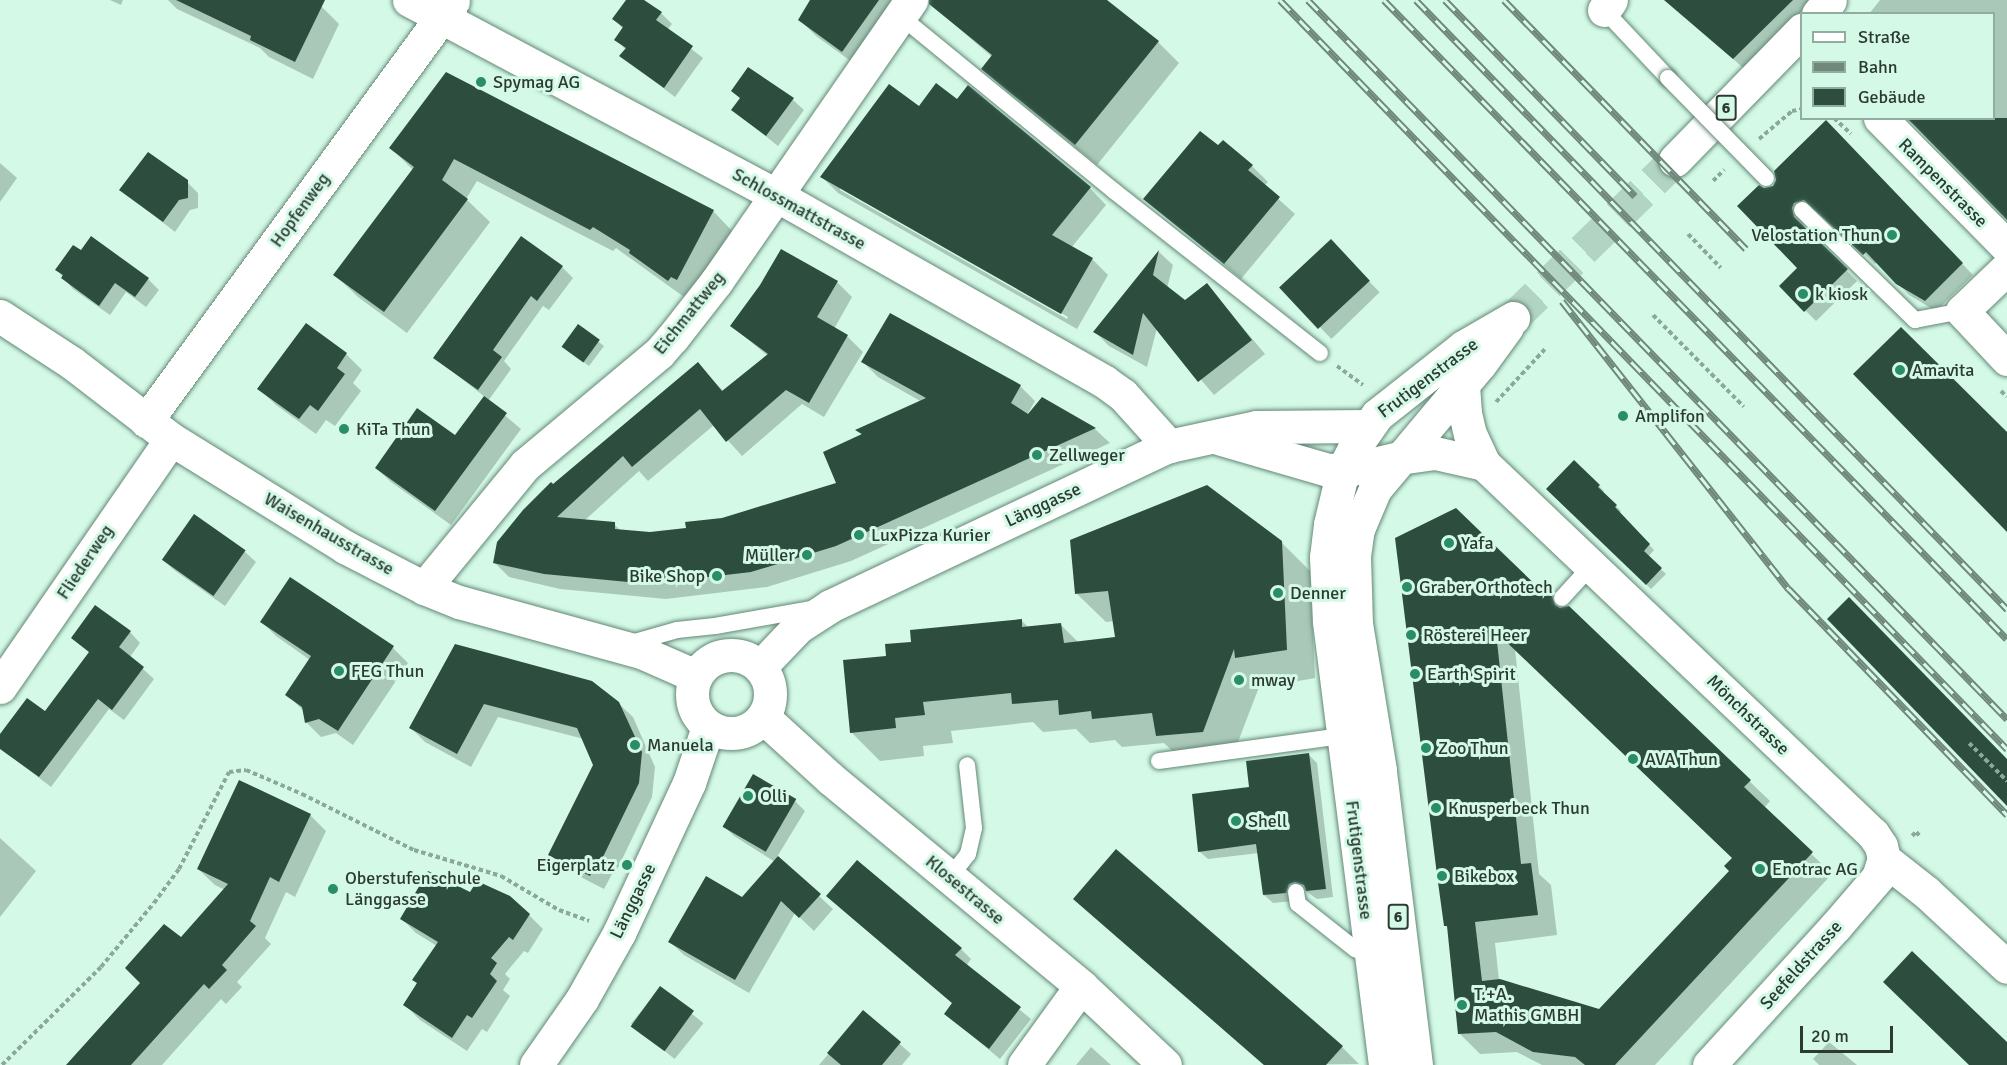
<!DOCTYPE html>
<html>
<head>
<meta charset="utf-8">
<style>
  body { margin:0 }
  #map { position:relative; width:2007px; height:1065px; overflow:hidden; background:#d4fae7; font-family:Signika,sans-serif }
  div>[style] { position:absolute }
  .shadow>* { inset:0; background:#0003; transform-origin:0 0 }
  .building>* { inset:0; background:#2d4e3f; transform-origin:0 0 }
  .primary-tunnel>* { height:33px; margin-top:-16.5px; transform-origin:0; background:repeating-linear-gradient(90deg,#b2d4c3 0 33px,transparent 0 49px) }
  .path>* { height:4px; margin-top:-2px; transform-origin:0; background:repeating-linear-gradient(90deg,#8ca89a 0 4.5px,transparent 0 7.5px) }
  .roads { filter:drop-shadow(0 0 2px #648776) drop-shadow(0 0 2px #648776) }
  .service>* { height:16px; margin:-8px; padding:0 8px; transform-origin:8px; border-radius:8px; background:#fff }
  .minor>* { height:33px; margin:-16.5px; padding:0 16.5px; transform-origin:16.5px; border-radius:16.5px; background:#fff }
  .tertiary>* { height:33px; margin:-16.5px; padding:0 16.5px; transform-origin:16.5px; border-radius:16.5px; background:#fff }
  .tertiary>.ring { margin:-16.5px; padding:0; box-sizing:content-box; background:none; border:33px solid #fff; border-radius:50% }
  .primary>* { height:33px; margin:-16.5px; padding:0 16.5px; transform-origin:16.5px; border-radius:16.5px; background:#fff }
  .rail>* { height:7px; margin-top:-3.5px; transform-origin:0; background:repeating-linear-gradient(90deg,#d4fae7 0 14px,#70877b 0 28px); box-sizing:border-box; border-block:2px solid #70877b }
  .bridges { filter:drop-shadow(0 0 2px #648776) drop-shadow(0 0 2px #648776) }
  .service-bridge>* { height:16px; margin:-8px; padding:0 8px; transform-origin:8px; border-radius:8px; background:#fff }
  .dots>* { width:16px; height:16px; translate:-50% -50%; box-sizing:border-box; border:3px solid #d4fae7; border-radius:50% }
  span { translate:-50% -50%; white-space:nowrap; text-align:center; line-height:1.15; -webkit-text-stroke:6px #d4fae7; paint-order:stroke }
  .shield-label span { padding:2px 4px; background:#d4fae7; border:2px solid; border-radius:4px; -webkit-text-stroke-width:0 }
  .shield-label { font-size:16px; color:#2c3a33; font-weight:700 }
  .poi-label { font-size:18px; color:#2c3a33 }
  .left { translate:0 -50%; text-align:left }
  .right { translate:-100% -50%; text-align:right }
  .street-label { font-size:18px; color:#2c3a33 }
  .legend { position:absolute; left:1800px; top:12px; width:195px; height:108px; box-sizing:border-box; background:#d4fae7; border:2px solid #91ad9f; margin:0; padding:8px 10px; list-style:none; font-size:18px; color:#2c3a33 }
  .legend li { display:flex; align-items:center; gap:12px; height:30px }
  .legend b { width:30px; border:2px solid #91ad9f }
  .scale { position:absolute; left:1800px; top:1026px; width:93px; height:27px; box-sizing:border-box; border:3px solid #2c3a33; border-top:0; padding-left:8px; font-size:18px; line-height:21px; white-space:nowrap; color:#2c3a33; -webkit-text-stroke:4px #d4fae7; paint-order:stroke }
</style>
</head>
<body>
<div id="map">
  <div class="shadow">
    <i style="clip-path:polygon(110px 0,123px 0,121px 5px)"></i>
    <i style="clip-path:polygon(168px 0,308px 0,322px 7px,339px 24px,313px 79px,269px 57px,260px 48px,177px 9px)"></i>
    <i style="clip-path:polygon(628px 0,642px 0,661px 13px,672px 24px,667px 30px,703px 58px,675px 97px,621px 56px,626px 50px,616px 39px,623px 29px,614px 19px)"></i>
    <i style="clip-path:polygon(811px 0,907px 0,859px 67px,816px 36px,800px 20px)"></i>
    <i style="clip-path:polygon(951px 0,1105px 0,1158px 42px,1179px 63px,1097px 165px,1004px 89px,983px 68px,992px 57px,941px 13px)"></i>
    <i style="clip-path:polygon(1665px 0,1833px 0,1819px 14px,1802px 14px,1802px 31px,1755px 78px)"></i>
    <i style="clip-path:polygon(1880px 0,2007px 0,2007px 218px,1917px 127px,1904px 118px,1994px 118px,1994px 14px,1869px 14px)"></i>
    <i style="clip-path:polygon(446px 73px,713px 211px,735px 234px,691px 302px,616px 248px,613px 251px,477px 181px,466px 199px,490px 222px,407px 333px,358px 297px,335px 275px,413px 170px,391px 148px)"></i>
    <i style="clip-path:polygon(733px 91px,793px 100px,804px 110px,778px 146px,733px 110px,741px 99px)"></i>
    <i style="clip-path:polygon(evenodd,919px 108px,1090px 188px,1106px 205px,1071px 248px,1092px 259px,1108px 275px,1077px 329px,838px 193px,822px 177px,919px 108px,840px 186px,1068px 317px,1067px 319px,840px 190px,840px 186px)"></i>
    <i style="clip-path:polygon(1826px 122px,1973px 275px,1936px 311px,1909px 295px,1877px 262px,1875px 264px,1822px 213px,1810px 210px,1802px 219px,1805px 229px,1857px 281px,1816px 321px,1781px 286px,1799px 268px,1764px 190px,1774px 187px)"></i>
    <i style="clip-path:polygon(1218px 147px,1252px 166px,1268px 182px,1264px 186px,1295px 214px,1241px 279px,1146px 199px)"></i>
    <i style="clip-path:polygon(0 163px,17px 178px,0 202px)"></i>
    <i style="clip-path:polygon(187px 182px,198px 193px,198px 208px,190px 210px,175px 232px,121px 190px)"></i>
    <i style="left:1331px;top:242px;width:70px;height:67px;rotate:46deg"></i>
    <i style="clip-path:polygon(81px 252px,148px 279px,159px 290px,146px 307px,126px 292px,110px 315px,73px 289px,57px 270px)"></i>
    <i style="clip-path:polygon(1159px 252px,1173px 265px,1167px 288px,1185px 302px,1207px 285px,1265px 354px,1214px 395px,1157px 328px,1147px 367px,1109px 346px,1095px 332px)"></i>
    <i style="clip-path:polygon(562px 267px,573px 278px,549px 310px,543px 306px,504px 361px,511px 369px,488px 401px,521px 429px,451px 525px,391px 482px,376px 468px,456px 437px,485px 397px,435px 358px)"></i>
    <i style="clip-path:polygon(837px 282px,852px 297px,834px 329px,848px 337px,863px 352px,824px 417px,802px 404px,742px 456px,714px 425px,648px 481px,639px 471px,584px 521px,614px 524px,621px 531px,650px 533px,687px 530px,838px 483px,863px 436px,857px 431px,922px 402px,878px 377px,863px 362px,1020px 386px,1035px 401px,1027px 415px,1042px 399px,1095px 429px,1110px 443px,851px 561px,767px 587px,666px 599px,560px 589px,509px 577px,494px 562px,553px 486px,698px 364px,724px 392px,768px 356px,732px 326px)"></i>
    <i style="clip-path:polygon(306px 325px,346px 354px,362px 370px,353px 383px,361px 391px,335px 426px,326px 420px,316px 434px,276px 405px,259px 389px)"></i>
    <i style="clip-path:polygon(578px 326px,604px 346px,589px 366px,568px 351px)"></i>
    <i style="clip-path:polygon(1574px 462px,1604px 491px,1602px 493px,1621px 511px,1619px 513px,1654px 550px,1648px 557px,1666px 574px,1651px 589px,1548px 489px)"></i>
    <i style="clip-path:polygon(194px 516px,245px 552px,256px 562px,225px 606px,174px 570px,163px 560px)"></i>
    <i style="clip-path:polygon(evenodd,1396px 538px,1543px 594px,1549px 588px,1770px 801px,1764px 808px,1832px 874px,1655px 1065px,1542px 1065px,1517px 1052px,1480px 1054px,1459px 1033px,1449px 929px,1446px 926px,1396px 538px,1515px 649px,1733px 858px,1731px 871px,1600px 1011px,1499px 980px,1495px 943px,1557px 935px,1551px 885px,1539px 874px,1515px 649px)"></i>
    <i style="clip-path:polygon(1281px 542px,1310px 571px,1315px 678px,1265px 687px,1261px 682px,1231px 760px,1186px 764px,1164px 743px,1122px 747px,1115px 740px,1090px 743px,1076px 729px,1043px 732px,1033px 722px,951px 731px,953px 743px,923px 746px,924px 756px,880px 761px,851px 732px,887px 658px,913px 643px,1021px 620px,1029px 628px,1061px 625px,1079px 643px,1116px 639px,1114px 621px,1106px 622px,1077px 594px)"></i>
    <i style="clip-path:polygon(290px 579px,393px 648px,408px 663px,353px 745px,336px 733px,321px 737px,306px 722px,305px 712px,287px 695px,310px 660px,276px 636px,261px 621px)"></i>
    <i style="clip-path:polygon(130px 632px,140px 643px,130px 657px,154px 679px,124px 720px,109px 709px,51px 787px,0 748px,0 737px,46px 713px,90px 653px,73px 638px)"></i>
    <i style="clip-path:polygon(456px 646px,618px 703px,633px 717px,655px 767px,652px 797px,615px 874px,612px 874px,604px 889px,563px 868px,550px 854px,595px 765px,584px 739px,498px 717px,471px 767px,425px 742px,411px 728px)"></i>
    <i style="clip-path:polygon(1308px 754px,1317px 763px,1333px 897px,1317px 899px,1304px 890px,1297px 893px,1294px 901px,1273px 903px,1264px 895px,1259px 853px,1208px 859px,1199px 851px,1251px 789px)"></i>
    <i style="clip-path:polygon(795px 801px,805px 811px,777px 857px,833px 909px,814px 931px,795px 913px,749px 993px,684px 955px,670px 942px,742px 899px,775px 862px,734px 836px,723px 825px)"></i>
    <i style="clip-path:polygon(310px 815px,326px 831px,295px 897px,286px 892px,265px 938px,271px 944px,237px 982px,242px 987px,226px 1004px,221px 999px,162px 1065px,68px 1065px,225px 890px,215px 885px,198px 869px)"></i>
    <i style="clip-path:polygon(0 838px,36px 871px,0 917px)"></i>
    <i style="clip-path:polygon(1116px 851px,1342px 1047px,1359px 1064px,1264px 1065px,1092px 915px)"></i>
    <i style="clip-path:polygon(470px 894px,529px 915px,543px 929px,528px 953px,524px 951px,505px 974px,510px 979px,503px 990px,510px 996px,487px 1032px,482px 1029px,467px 1051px,420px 1020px,405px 1005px,437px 946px,416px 933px,402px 919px)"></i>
    <i style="clip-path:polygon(839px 907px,961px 949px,971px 959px,966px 966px,1031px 1019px,1000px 1059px,946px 1014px,953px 1004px)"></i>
    <i style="left:660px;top:988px;width:56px;height:46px;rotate:39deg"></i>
    <i style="clip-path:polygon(864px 1012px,911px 1054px,902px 1065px,819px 1065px)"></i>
    <i style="clip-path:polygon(1829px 1042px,1857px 1065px,1819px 1065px,1813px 1059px)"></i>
    <i style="clip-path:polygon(1091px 1047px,1111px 1065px,1076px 1065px)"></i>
  </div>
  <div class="building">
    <i style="clip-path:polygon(176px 0,325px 0,295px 62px,250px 40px,251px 36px)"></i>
    <i style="clip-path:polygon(626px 0,644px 0,662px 12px,656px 20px,693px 46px,664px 88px,619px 56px,626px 48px,614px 40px,623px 27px,612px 19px)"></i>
    <i style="clip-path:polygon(810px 0,879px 0,842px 52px,798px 20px)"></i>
    <i style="clip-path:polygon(929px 0,1107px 0,1159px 41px,1075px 145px,981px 69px,992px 55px,929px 4px)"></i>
    <i style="clip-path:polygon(1664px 0,1793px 0,1733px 59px)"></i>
    <i style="clip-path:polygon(748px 67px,794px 98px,766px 136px,731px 110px,740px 98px,731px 91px)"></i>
    <i style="clip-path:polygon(446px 72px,714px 210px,677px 280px,671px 277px,668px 281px,629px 253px,630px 250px,593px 227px,590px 230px,454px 159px,442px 180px,468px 199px,384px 312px,333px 275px,414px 167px,389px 148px)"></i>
    <i style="clip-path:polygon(936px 83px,957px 99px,968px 85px,1091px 187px,1052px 235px,1093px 258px,1061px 314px,820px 177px,889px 84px,919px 106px)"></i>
    <i style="clip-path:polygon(1907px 118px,2007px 118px,2007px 220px)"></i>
    <i style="clip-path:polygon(1826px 120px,1963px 263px,1925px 301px,1896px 284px,1866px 252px,1863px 255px,1804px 200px,1794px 203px,1792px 208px,1794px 217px,1848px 269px,1804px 312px,1779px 286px,1797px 268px,1737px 206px,1759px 185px,1764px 188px,1773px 186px,1776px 180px,1774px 171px)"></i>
    <i style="clip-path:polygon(1200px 131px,1218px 145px,1223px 140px,1253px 165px,1248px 170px,1280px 197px,1224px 264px,1143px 199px)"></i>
    <i style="clip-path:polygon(148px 152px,188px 180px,188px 198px,179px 200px,163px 222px,119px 190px)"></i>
    <i style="clip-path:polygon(91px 236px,149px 278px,135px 297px,115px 283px,99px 306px,61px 278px,63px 275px,55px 270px,73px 245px,81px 250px)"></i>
    <i style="clip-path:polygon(521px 236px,563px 266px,537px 301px,531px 296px,493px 350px,502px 357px,478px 390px,433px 358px)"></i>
    <i style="left:1331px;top:239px;width:57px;height:71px;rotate:47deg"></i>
    <i style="clip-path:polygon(781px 249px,838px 281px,817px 317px,848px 335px,809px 403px,786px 390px,726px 442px,700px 409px,632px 467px,623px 456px,557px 517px,615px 522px,615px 529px,650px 532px,686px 528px,685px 522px,722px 518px,836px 483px,823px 452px,862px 434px,855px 430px,926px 398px,861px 362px,890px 313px,1021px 385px,1011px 403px,1028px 414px,1042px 397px,1096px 428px,836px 546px,751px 572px,649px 584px,544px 574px,493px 563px,497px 542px,523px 510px,551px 482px,553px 484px,698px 362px,722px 391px,768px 354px,730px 326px,760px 285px)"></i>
    <i style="clip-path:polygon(1159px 250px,1153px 275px,1185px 300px,1207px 283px,1252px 340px,1198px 382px,1143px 313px,1133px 355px,1093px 332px)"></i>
    <i style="clip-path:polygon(306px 323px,347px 353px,337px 368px,345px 374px,318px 411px,310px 405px,299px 419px,257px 389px)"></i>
    <i style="left:578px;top:324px;width:27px;height:28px;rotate:36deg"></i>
    <i style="clip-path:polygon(1901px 327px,2007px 432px,2007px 532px,1853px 374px)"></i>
    <i style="clip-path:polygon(484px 396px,507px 413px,435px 511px,375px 468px,417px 408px,455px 435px)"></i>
    <i style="clip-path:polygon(1574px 460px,1600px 485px,1598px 487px,1617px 505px,1615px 507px,1650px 544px,1644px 551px,1662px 568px,1646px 585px,1546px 489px)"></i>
    <i style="clip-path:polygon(1207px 485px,1282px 541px,1287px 650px,1235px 658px,1234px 649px,1203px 732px,1156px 736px,1152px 713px,1092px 719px,1091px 711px,1059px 715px,1058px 700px,1012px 704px,1011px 693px,923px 702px,925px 715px,895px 718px,896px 728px,850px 733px,843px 660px,886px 656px,885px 644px,911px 642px,910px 630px,1022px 619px,1022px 627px,1061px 623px,1064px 643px,1115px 637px,1108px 591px,1075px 594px,1070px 540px)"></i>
    <i style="clip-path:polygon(evenodd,1456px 508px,1543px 592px,1549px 586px,1554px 591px,1552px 596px,1555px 605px,1560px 608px,1569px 606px,1751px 780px,1744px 787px,1813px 852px,1615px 1065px,1585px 1065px,1575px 1057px,1533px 1052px,1496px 1032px,1458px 1034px,1447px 926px,1444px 926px,1437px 875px,1395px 538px,1456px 508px,1496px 632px,1732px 858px,1724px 866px,1729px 871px,1599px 1009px,1500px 979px,1482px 981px,1475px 922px,1538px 915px,1531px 863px,1521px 864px,1496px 632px)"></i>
    <i style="left:194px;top:514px;width:63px;height:56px;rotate:35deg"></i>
    <i style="clip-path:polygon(290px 577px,394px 646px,338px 731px,319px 719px,305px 723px,302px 707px,285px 695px,311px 656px,260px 622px)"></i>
    <i style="clip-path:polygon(1849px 597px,2007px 759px,2007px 806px,1827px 619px)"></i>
    <i style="clip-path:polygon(95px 605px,131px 631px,119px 647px,144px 667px,112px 710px,98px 699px,39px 777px,0 749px,0 734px,27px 698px,45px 711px,89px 652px,71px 638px)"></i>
    <i style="clip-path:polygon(455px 644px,592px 681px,619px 702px,642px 752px,639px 783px,601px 861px,598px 861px,590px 876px,548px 855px,593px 765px,577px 728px,484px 704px,457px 754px,409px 728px)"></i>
    <i style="clip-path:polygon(1309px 753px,1326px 889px,1306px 891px,1304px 885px,1295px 882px,1289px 884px,1286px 893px,1263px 895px,1256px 844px,1198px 852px,1192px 794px,1249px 787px,1246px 761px)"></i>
    <i style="left:753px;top:774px;width:50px;height:61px;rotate:30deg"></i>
    <i style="clip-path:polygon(239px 780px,311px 814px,279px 882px,270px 877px,250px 921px,256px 926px,222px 965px,227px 970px,209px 989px,204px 984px,131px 1065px,66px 1065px,140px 983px,125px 968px,164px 924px,181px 937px,228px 884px,197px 869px)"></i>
    <i style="clip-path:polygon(1116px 849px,1343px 1046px,1326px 1065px,1264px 1065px,1073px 899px)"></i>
    <i style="clip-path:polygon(778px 856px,821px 894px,799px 918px,781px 901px,735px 980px,668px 942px,706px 876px,742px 897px)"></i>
    <i style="clip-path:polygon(857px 860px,962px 948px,955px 955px,1021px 1007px,989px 1049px,944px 1014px,952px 1003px,826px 896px)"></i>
    <i style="clip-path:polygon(428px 871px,470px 892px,477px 881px,510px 896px,530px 914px,513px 940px,509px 937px,491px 958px,497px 963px,490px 974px,497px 981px,472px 1018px,467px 1015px,452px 1038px,403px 1005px,417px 983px,412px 980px,438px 942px,400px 919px)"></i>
    <i style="clip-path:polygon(1912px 951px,2007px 1042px,2007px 1065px,1969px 1065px,1883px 982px)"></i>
    <i style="left:660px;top:986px;width:42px;height:50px;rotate:36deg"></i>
    <i style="clip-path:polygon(863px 1010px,901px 1042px,882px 1065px,841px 1065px,827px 1053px)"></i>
  </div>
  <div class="primary-tunnel">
    <i style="left:1513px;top:318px;width:226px;rotate:-44.3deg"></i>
  </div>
  <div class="path">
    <i style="left:1834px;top:118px;width:23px;rotate:43deg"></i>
    <i style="left:1759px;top:139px;width:43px;rotate:-40.3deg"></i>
    <i style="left:1792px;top:111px;width:10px;rotate:-11deg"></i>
    <i style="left:1713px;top:181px;width:16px;rotate:-45deg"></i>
    <i style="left:1688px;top:234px;width:47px;rotate:45.9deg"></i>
    <i style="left:1653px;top:315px;width:129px;rotate:45.3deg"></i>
    <i style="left:1337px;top:366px;width:32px;rotate:36deg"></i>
    <i style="left:2001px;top:391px;width:8px;rotate:45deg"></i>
    <i style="left:1496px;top:402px;width:72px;rotate:-47.2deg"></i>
    <i style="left:1969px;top:743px;width:54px;rotate:45deg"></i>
    <i style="left:1912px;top:836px;width:6px;rotate:-45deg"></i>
    <i style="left:1916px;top:832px;width:6px;rotate:45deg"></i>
    <i style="left:2px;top:1065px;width:139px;rotate:-44.7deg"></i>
    <i style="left:101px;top:967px;width:83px;rotate:-50.4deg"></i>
    <i style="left:154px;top:903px;width:42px;rotate:-53.7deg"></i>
    <i style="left:179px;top:869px;width:109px;rotate:-62.7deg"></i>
    <i style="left:229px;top:772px;width:17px;rotate:-7deg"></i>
    <i style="left:246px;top:770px;width:61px;rotate:23.2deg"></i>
    <i style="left:302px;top:794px;width:125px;rotate:26.6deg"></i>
    <i style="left:414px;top:850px;width:91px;rotate:16.6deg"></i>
    <i style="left:501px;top:876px;width:67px;rotate:30.4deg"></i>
    <i style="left:559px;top:910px;width:32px;rotate:20deg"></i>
  </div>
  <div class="roads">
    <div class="service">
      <i style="left:1604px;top:10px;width:93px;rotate:46.7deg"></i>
      <i style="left:899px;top:15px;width:278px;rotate:39.3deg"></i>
      <i style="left:1114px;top:191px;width:262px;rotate:38.2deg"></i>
      <i style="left:1802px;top:210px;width:158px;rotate:44.2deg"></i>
      <i style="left:1915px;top:320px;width:48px;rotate:-10.8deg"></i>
      <i style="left:1562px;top:598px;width:45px;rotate:-47.7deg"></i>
      <i style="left:628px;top:644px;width:51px;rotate:-15.9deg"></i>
      <i style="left:677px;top:630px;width:38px;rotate:-6deg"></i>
      <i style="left:715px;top:626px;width:97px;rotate:-10deg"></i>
      <i style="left:1159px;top:761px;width:191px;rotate:-7.8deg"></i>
      <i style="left:950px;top:877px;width:29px;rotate:-52deg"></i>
      <i style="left:968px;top:854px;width:27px;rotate:-77deg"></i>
      <i style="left:974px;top:828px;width:63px;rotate:-96.3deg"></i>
      <i style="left:1296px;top:892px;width:12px;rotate:81deg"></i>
      <i style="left:1298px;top:904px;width:73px;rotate:38.3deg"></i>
      <i style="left:1355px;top:949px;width:17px;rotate:24deg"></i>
    </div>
    <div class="minor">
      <i style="left:409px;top:0;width:416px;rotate:28deg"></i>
      <i style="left:776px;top:195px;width:378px;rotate:29.6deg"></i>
      <i style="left:1105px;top:382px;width:22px;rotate:36deg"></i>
      <i style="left:1123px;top:395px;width:69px;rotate:48deg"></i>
      <i style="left:1604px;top:10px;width:12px;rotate:-55deg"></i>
      <i style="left:1880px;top:118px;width:181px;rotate:45.4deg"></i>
      <i style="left:2007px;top:268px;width:62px;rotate:136.3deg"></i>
      <i style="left:1962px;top:311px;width:66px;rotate:46.8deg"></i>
      <i style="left:0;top:316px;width:86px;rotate:33.1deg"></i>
      <i style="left:72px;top:363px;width:125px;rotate:37.5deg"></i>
      <i style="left:171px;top:439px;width:205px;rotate:31.8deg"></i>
      <i style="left:345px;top:547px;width:89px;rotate:27.4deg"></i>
      <i style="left:424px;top:588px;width:38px;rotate:22deg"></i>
      <i style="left:459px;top:602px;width:189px;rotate:15.4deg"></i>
      <i style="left:641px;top:652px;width:60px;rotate:23.6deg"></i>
      <i style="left:1463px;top:385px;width:28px;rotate:86deg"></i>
      <i style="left:1465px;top:413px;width:22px;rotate:77deg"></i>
      <i style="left:1470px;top:434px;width:33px;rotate:65deg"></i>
      <i style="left:1484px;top:464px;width:537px;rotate:43.57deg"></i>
      <i style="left:1873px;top:834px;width:14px;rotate:56deg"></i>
      <i style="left:1881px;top:846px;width:13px;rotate:77deg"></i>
      <i style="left:1884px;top:859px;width:53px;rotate:38.2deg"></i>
      <i style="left:1926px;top:892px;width:110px;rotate:42.8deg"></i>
      <i style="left:146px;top:421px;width:520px;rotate:-53.83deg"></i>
      <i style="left:1399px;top:458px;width:36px;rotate:-8deg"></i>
      <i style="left:1435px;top:453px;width:50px;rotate:12.7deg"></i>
      <i style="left:424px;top:588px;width:159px;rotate:-50.6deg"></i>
      <i style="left:525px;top:465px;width:175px;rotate:-39.9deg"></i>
      <i style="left:659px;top:353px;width:21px;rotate:-49deg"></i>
      <i style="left:673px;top:337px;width:70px;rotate:-52deg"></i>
      <i style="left:716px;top:282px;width:343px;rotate:-55.3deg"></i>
      <i style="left:0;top:687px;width:301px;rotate:-55.4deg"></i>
      <i style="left:763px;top:717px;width:92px;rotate:42.4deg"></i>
      <i style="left:831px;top:779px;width:325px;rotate:39.6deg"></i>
      <i style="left:1081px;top:986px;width:115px;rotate:43.2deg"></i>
      <i style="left:1024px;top:1065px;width:97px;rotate:-54.2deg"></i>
      <i style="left:1709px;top:1065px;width:187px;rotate:-47.6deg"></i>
      <i style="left:1835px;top:927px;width:66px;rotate:-49.3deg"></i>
      <i style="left:1878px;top:877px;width:19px;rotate:-72deg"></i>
    </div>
    <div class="tertiary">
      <i style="left:1221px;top:439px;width:111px;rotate:16.2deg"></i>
      <i style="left:1328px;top:470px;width:24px;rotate:-2deg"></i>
      <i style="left:1352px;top:469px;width:48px;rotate:-13.2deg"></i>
      <i class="ring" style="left:692px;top:655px;width:45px;height:45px"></i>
      <i style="left:760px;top:667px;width:55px;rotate:-46.5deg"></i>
      <i style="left:798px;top:627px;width:38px;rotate:-33deg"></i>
      <i style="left:830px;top:606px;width:375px;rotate:-25.3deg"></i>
      <i style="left:1169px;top:446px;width:90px;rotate:-12.2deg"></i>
      <i style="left:1257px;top:427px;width:110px;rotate:-0.5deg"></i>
      <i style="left:536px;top:1065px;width:80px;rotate:-55.1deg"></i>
      <i style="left:582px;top:999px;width:76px;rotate:-60.7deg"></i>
      <i style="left:619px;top:933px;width:166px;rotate:-65deg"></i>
      <i style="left:689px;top:783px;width:59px;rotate:-71.3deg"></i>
    </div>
    <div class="primary">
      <i style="left:1818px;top:14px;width:18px;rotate:-49deg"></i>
      <i style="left:1675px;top:160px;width:182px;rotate:-45.7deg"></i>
      <i style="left:1385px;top:1065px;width:448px;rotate:-97.2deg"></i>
      <i style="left:1329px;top:621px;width:64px;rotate:-92.7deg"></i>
      <i style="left:1326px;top:557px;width:33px;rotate:-83deg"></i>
      <i style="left:1330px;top:524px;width:56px;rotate:-76.5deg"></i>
      <i style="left:1343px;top:470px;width:25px;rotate:-63deg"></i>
      <i style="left:1354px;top:448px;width:40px;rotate:-55.1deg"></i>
      <i style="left:1377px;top:415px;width:110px;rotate:-38.3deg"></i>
      <i style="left:1463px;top:347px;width:58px;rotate:-30.1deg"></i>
      <i style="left:1416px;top:1065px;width:297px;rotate:-97deg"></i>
      <i style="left:1380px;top:770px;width:148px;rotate:-99.3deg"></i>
      <i style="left:1356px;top:624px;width:68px;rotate:-91.7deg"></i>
      <i style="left:1354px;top:556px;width:27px;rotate:-82deg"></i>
      <i style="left:1358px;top:529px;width:43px;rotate:-67deg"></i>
      <i style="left:1375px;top:489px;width:163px;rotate:-50deg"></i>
      <i style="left:1480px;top:364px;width:46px;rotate:-53.9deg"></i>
    </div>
  </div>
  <div class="rail">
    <i style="left:1280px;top:0;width:1044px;rotate:45.85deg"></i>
    <i style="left:1308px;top:0;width:1003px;rotate:45.81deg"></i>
    <i style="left:1384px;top:0;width:892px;rotate:45.73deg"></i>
    <i style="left:1416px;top:0;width:849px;rotate:45.86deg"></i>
    <i style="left:1445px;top:0;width:273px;rotate:45.9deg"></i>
    <i style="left:1504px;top:0;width:347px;rotate:45.8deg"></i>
    <i style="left:1562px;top:301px;width:367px;rotate:51.8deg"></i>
    <i style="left:1789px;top:589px;width:314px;rotate:46deg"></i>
  </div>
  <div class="bridges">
    <div class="service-bridge">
      <i style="left:1668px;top:78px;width:140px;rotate:45.6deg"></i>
    </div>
  </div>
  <div class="dots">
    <i style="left:481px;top:82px;background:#298d68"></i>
    <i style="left:1892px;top:235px;background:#298d68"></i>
    <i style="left:1803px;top:294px;background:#298d68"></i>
    <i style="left:1900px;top:370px;background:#298d68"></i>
    <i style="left:1623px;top:416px;background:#298d68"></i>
    <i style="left:344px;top:429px;background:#298d68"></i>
    <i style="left:1037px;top:455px;background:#298d68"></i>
    <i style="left:859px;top:535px;background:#298d68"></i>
    <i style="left:1449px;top:543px;background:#298d68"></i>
    <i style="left:807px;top:555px;background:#298d68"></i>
    <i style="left:717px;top:576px;background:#298d68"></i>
    <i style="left:1407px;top:587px;background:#298d68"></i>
    <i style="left:1278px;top:593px;background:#298d68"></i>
    <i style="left:1411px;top:635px;background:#298d68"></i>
    <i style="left:339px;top:671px;background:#298d68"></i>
    <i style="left:1415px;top:674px;background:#298d68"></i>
    <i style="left:1239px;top:680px;background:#298d68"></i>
    <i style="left:635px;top:745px;background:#298d68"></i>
    <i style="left:1426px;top:748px;background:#298d68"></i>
    <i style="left:1633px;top:759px;background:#298d68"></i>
    <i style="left:748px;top:796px;background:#298d68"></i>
    <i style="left:1436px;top:808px;background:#298d68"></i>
    <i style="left:1236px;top:821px;background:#298d68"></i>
    <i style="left:627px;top:865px;background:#298d68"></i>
    <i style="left:1760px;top:869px;background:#298d68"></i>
    <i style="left:1442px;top:876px;background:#298d68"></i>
    <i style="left:333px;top:889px;background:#298d68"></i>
    <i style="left:1462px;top:1005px;background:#298d68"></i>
  </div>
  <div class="shield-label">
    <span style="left:1726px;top:108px">6</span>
    <span style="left:1398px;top:917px">6</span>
  </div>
  <div class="poi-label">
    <span class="left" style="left:493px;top:82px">Spymag AG</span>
    <span class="right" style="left:1880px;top:235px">Velostation Thun</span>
    <span class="left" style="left:1815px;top:294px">k kiosk</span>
    <span class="left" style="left:1912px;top:370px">Amavita</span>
    <span class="left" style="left:1635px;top:416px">Amplifon</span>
    <span class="left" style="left:356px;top:429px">KiTa Thun</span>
    <span class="left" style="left:1049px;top:455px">Zellweger</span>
    <span class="left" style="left:871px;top:535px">LuxPizza Kurier</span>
    <span class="left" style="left:1461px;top:543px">Yafa</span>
    <span class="right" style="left:795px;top:555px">Müller</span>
    <span class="right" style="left:705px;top:576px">Bike Shop</span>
    <span class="left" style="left:1419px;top:587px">Graber Orthotech</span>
    <span class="left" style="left:1290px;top:593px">Denner</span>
    <span class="left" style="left:1423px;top:635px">Rösterei Heer</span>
    <span class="left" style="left:351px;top:671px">FEG Thun</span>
    <span class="left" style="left:1427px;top:674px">Earth Spirit</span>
    <span class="left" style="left:1251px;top:680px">mway</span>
    <span class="left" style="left:647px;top:745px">Manuela</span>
    <span class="left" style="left:1438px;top:748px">Zoo Thun</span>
    <span class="left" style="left:1645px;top:759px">AVA Thun</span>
    <span class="left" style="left:760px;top:796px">Olli</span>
    <span class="left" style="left:1448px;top:808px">Knusperbeck Thun</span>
    <span class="left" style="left:1248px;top:821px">Shell</span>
    <span class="right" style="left:615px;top:865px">Eigerplatz</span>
    <span class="left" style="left:1772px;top:869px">Enotrac AG</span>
    <span class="left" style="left:1454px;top:876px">Bikebox</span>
    <span class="left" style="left:345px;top:889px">Oberstufenschule<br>Länggasse</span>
    <span class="left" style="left:1474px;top:1005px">T.+A.<br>Mathis GMBH</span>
  </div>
  <div class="street-label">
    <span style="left:1943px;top:183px;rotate:45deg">Rampenstrasse</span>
    <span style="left:799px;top:209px;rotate:29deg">Schlossmattstrasse</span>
    <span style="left:300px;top:210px;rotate:-54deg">Hopfenweg</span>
    <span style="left:689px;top:313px;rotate:-51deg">Eichmattweg</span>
    <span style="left:1428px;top:378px;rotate:-37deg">Frutigenstrasse</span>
    <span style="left:1043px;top:505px;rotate:-25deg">Länggasse</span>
    <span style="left:329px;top:534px;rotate:30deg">Waisenhausstrasse</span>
    <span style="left:85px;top:562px;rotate:-56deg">Fliederweg</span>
    <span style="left:1748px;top:715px;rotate:44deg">Mönchstrasse</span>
    <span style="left:1359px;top:860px;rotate:83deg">Frutigenstrasse</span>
    <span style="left:965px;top:890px;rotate:40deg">Klosestrasse</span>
    <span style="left:633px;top:901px;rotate:-64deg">Länggasse</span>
    <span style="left:1801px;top:965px;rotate:-48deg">Seefeldstrasse</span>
  </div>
  <ul class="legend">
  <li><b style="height:8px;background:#fff"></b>Straße</li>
  <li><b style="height:8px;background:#70877b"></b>Bahn</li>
  <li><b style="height:16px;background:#2d4e3f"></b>Gebäude</li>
  </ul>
  <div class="scale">20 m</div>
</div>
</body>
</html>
